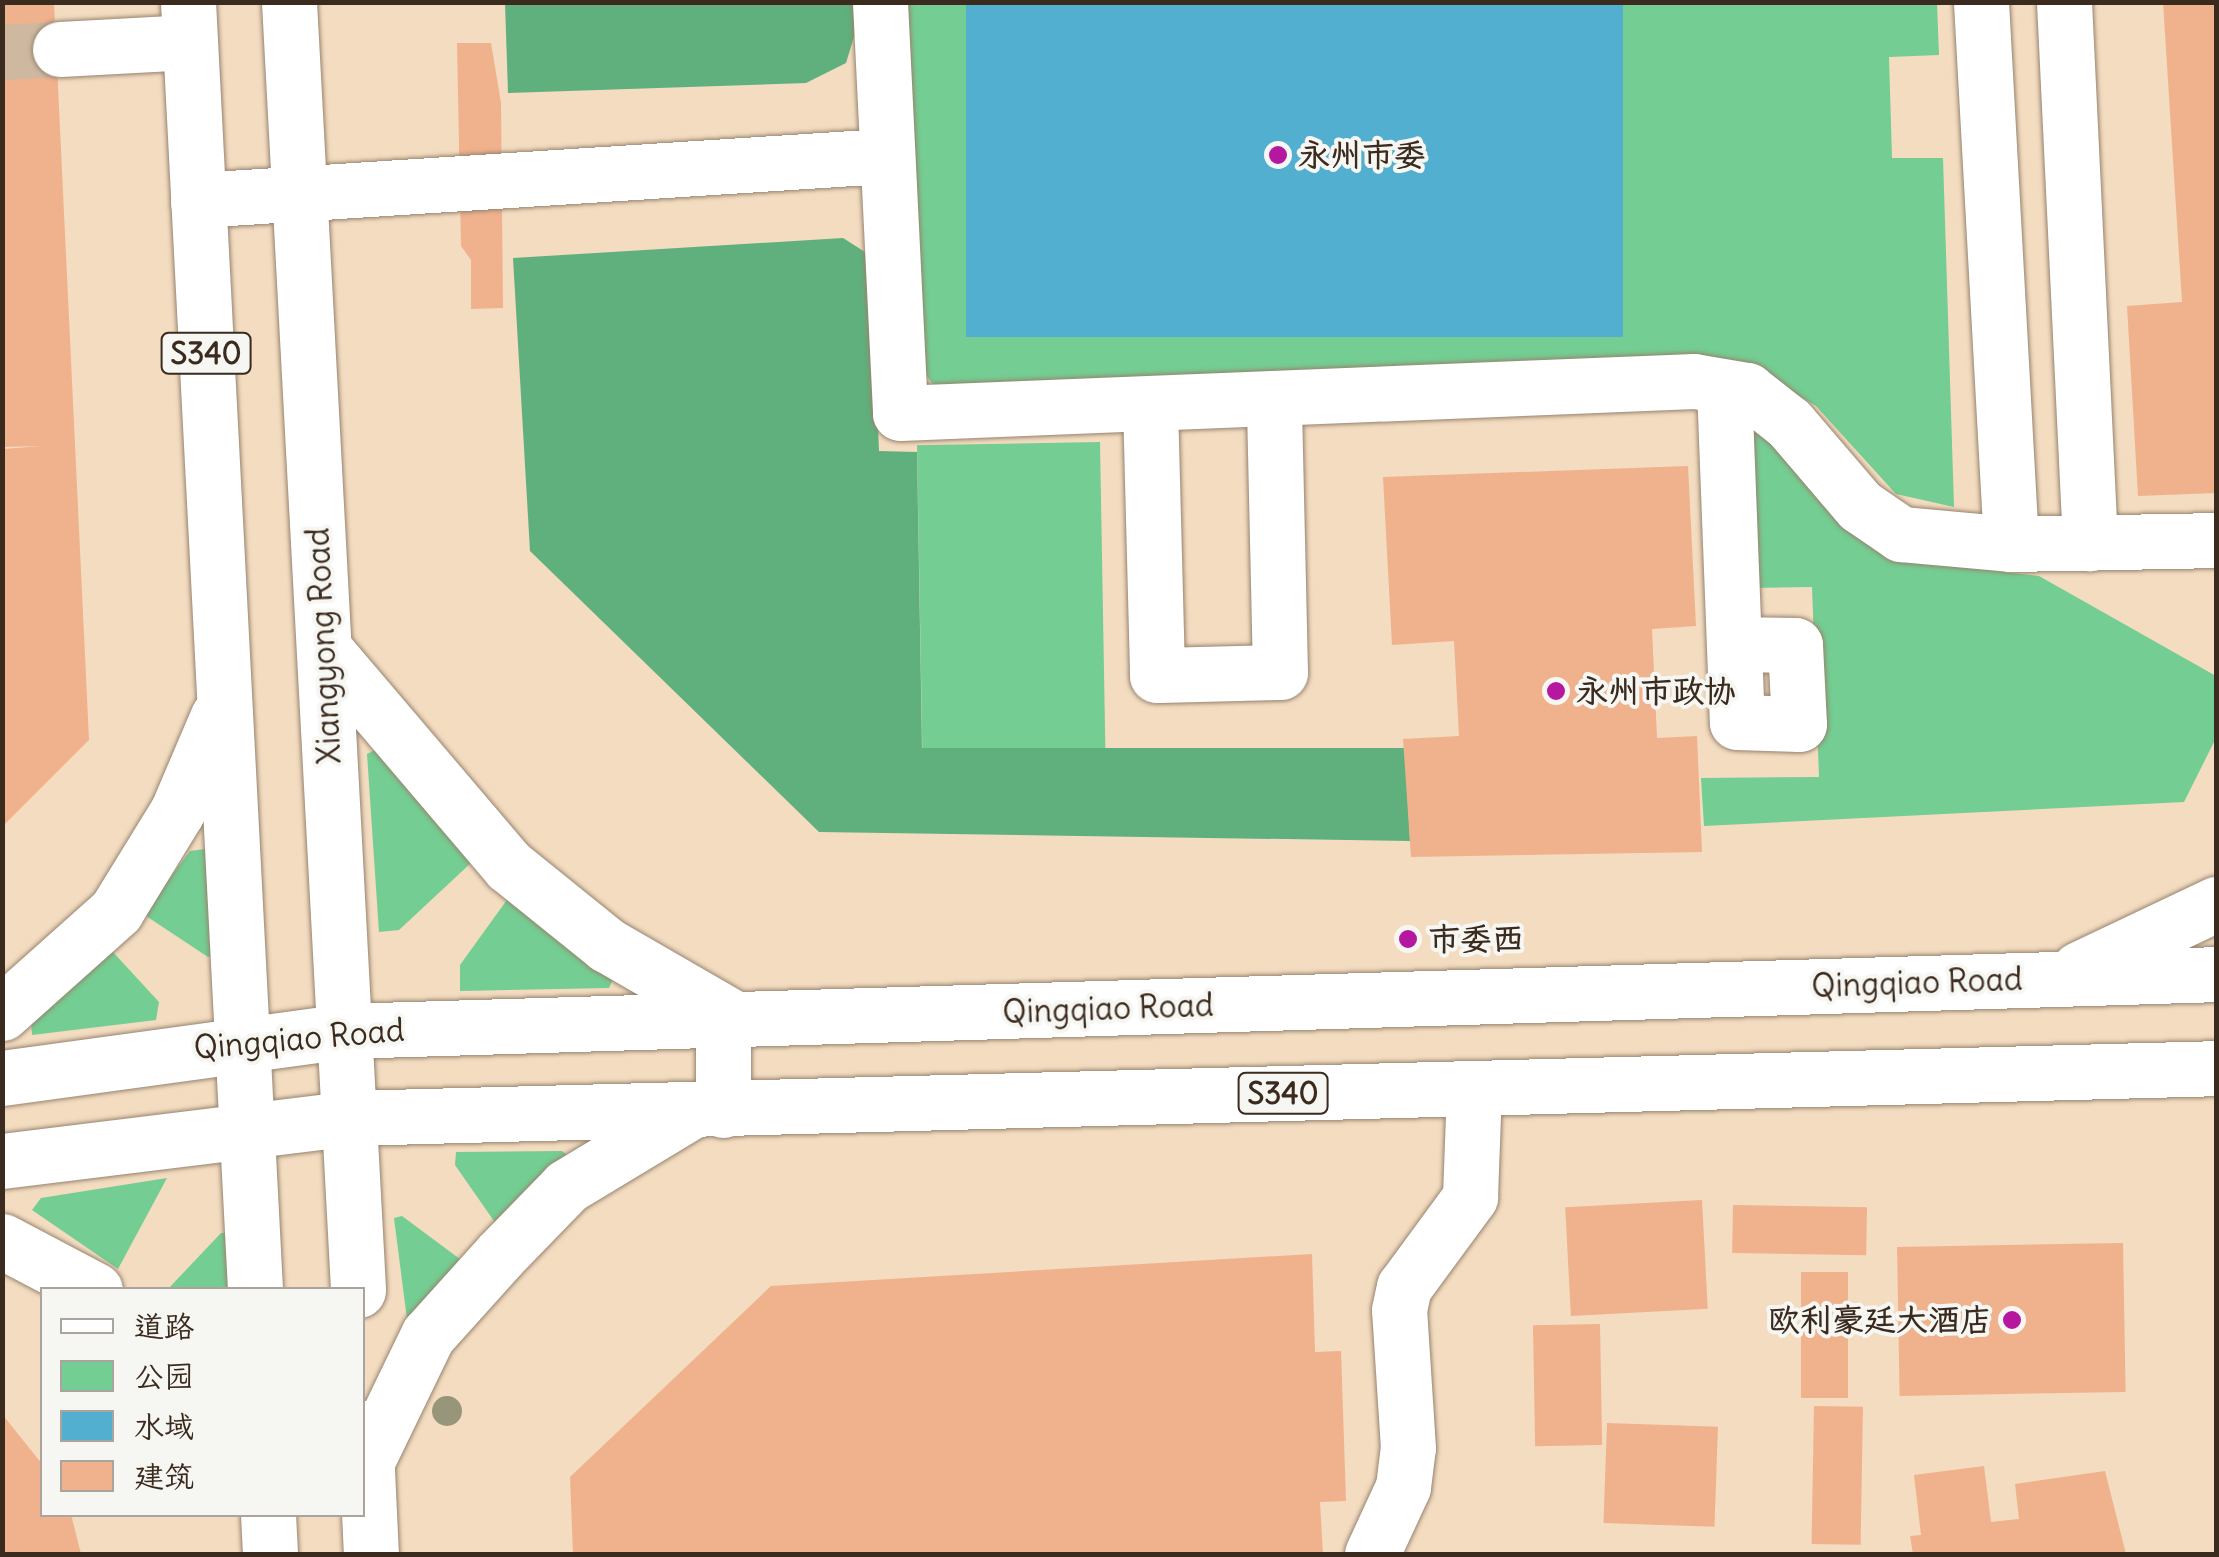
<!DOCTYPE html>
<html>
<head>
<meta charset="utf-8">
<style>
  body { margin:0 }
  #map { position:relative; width:2219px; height:1557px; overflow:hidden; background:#f3dcc0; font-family:Delius,"LXGW WenKai TC",sans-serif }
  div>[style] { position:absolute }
  .green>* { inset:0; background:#74cd92; transform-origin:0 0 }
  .forest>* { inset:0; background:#5fb07c }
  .water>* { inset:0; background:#52afd0; transform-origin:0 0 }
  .building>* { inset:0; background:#f0b18d; transform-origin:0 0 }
  .minor-tunnel>* { height:55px; margin-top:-27.5px; transform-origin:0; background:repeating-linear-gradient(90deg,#ceb8a0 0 55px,transparent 0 83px) }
  .roads { filter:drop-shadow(0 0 2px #97836f) drop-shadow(0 0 2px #97836f) }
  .minor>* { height:55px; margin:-27.5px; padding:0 27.5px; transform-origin:27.5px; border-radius:27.5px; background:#fff }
  .major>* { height:55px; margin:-27.5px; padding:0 27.5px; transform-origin:27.5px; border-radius:27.5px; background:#fff }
  .trees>* { width:30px; height:30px; margin:-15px; border-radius:50%; background:#97957a }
  .dots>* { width:28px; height:28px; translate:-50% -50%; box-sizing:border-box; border:5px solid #f6f6f2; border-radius:50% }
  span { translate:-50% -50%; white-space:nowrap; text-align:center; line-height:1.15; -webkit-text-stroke:8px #f6f6f2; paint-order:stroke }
  .shield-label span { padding:2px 8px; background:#f6f6f2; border:2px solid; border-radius:8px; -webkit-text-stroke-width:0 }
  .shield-label { font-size:30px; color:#3b2a1e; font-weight:700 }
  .poi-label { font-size:32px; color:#3b2a1e; font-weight:700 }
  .left { translate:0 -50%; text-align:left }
  .right { translate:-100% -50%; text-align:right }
  .street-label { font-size:32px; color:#3b2a1e }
  .frame { position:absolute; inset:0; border:5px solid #3b2a1e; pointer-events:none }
  .legend { position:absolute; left:40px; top:1287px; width:325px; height:230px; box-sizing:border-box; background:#f6f6f2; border:2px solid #aba49d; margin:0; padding:12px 18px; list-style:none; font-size:30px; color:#3b2a1e }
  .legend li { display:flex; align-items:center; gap:20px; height:50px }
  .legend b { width:50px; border:2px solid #aba49d }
</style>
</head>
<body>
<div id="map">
  <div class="green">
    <i style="clip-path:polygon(903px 3px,1937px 3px,1939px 55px,1889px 57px,1892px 158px,1943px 158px,1954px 507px,1896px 494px,1816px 406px,1765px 375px,935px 387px,925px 374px)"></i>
    <i style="clip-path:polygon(1761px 426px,1920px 562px,2039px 576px,2216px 676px,2216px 738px,2184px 802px,1704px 826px,1701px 778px,1819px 777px,1812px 587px,1752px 588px,1750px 430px)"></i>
    <i style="left:1100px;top:442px;width:307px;height:183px;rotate:89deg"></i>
    <i style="clip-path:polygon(381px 747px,472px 862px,399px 930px,379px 932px,367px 754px)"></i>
    <i style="clip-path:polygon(205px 849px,217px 955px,208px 957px,143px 914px,190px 851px)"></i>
    <i style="clip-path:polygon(509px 897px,614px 977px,609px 988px,460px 991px,460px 965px)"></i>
    <i style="clip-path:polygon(112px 951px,159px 1002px,156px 1020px,32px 1035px,31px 1021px)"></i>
    <i style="clip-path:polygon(562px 1151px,570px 1157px,503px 1234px,455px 1165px,456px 1152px)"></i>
    <i style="clip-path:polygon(167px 1178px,118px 1269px,32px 1210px,41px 1198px)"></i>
    <i style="clip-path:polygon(402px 1216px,472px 1268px,408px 1327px,394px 1218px)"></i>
    <i style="clip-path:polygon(221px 1233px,235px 1233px,237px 1289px,167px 1290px)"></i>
  </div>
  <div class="forest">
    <i style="clip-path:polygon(505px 3px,856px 3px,857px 27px,846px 63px,806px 83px,508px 93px)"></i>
    <i style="clip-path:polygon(843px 238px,865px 252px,872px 275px,879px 451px,917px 452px,922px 748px,1405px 748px,1410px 841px,819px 832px,530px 551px,513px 258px)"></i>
  </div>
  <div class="water">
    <i style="left:966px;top:3px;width:657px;height:334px"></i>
  </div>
  <div class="building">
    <i style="clip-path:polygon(2px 2px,54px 2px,89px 740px,2px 827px,2px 449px,42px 446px,2px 447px)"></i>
    <i style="clip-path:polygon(2163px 2px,2216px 2px,2216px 493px,2138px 496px,2127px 306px,2182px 302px)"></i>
    <i style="clip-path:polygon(457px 43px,491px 43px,501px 103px,503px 308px,471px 309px,471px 260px,461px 246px)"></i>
    <i style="clip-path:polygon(1688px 466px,1696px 626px,1652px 629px,1657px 738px,1697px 736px,1702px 852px,1411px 857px,1403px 739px,1459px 736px,1454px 641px,1392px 645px,1383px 477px)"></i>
    <i style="left:1702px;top:1200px;width:109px;height:137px;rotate:87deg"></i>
    <i style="left:1733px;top:1205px;width:134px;height:48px;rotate:1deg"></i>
    <i style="left:2123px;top:1243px;width:149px;height:226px;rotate:89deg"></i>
    <i style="clip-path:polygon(1312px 1254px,1315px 1352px,1341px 1351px,1346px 1501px,1320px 1502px,1323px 1554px,573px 1554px,570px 1477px,771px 1286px)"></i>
    <i style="left:1801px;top:1272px;width:47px;height:126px"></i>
    <i style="left:1600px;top:1324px;width:121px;height:67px;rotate:89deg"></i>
    <i style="left:1814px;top:1406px;width:49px;height:138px;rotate:1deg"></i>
    <i style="clip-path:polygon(2px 1414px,42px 1464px,42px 1514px,71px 1514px,81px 1554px,2px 1554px)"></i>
    <i style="left:1607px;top:1423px;width:111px;height:100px;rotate:2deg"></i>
    <i style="clip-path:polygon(1984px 1466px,1991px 1522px,2019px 1519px,2015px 1484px,2105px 1471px,2126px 1554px,1913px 1554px,1910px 1536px,1921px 1535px,1914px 1475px)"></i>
  </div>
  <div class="minor-tunnel">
    <i style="left:2px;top:52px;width:58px;rotate:-3deg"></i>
  </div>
  <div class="roads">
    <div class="minor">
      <i style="left:880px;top:2px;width:411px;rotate:87.2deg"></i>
      <i style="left:900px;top:413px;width:795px;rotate:-2.31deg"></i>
      <i style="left:1694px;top:381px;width:54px;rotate:9.6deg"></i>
      <i style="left:1747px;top:390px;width:53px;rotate:38.2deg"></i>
      <i style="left:1789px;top:423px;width:109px;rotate:49.5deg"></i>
      <i style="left:1860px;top:506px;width:50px;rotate:34.3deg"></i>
      <i style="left:1901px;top:534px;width:110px;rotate:5.2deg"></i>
      <i style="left:2011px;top:544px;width:543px;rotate:-93.17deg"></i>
      <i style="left:2064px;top:2px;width:542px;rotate:87.25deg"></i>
      <i style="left:60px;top:49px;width:130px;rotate:-3.1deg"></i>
      <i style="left:198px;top:200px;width:687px;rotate:-3.67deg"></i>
      <i style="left:1724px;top:387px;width:335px;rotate:87.8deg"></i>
      <i style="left:1737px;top:722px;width:62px;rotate:1.8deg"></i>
      <i style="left:1799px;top:724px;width:79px;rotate:-92.9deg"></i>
      <i style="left:1795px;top:645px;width:61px;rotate:-179.1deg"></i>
      <i style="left:1150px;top:404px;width:271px;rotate:88.5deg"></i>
      <i style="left:1157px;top:675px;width:123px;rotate:-1.4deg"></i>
      <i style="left:1280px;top:672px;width:273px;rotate:-91.3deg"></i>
      <i style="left:2011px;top:544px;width:205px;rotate:-1.1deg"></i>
      <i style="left:1372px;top:1554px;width:74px;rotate:-65.2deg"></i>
      <i style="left:1403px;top:1487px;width:39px;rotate:-83deg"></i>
      <i style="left:1408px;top:1448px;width:138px;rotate:-93.7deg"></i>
      <i style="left:1399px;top:1310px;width:24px;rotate:-78deg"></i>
      <i style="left:1404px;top:1287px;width:112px;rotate:-53.7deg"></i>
      <i style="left:1470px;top:1197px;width:109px;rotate:-87.9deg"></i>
    </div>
    <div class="major">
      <i style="left:188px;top:2px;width:1290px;rotate:87.02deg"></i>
      <i style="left:289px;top:2px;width:1290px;rotate:86.93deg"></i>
      <i style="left:325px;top:650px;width:284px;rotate:49.6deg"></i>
      <i style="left:509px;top:866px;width:126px;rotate:38.9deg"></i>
      <i style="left:607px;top:945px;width:150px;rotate:30deg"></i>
      <i style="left:2079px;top:969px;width:152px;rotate:-25.4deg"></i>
      <i style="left:2px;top:1013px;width:153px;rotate:-41.8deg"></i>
      <i style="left:116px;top:911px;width:116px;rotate:-58.4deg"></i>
      <i style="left:177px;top:812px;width:104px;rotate:-66.9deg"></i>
      <i style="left:2px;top:1078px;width:345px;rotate:-7.8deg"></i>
      <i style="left:344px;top:1031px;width:1873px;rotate:-1.74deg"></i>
      <i style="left:723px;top:1110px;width:89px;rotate:-90deg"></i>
      <i style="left:2px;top:1161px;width:351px;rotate:-7deg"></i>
      <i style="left:350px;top:1118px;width:1867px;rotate:-1.53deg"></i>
      <i style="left:2px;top:1241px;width:105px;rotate:27.8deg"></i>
      <i style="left:365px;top:1428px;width:126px;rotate:87.3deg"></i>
      <i style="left:366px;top:1463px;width:142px;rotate:-64.2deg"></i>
      <i style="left:428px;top:1335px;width:108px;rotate:-48deg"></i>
      <i style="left:500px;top:1255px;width:96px;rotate:-45.8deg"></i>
      <i style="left:567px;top:1186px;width:141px;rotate:-31.1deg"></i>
      <i style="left:268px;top:1514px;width:40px;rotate:87.1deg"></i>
    </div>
  </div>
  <div class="trees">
    <i style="left:447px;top:1411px"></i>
  </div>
  <div class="dots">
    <i style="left:1278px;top:155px;background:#b5179e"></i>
    <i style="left:1556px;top:691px;background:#b5179e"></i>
    <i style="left:1408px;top:939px;background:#b5179e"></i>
    <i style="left:2012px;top:1320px;background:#b5179e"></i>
  </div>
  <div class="shield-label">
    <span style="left:206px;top:353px">S340</span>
    <span style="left:1283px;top:1093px">S340</span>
  </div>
  <div class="poi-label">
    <span class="left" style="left:1298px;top:155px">永州市委</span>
    <span class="left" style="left:1576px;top:691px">永州市政协</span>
    <span class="left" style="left:1428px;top:939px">市委西</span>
    <span class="right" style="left:1992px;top:1320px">欧利豪廷大酒店</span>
  </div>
  <div class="street-label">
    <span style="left:324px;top:646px;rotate:-93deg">Xiangyong Road</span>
    <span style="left:1917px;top:983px;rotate:-2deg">Qingqiao Road</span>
    <span style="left:1108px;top:1009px;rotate:-2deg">Qingqiao Road</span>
    <span style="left:299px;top:1039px;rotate:-5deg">Qingqiao Road</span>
  </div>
  <div class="frame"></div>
  <ul class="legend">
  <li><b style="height:12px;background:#fff"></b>道路</li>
  <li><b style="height:28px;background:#74cd92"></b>公园</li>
  <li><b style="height:28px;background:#52afd0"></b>水域</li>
  <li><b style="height:28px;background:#f0b18d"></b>建筑</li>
  </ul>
</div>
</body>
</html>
